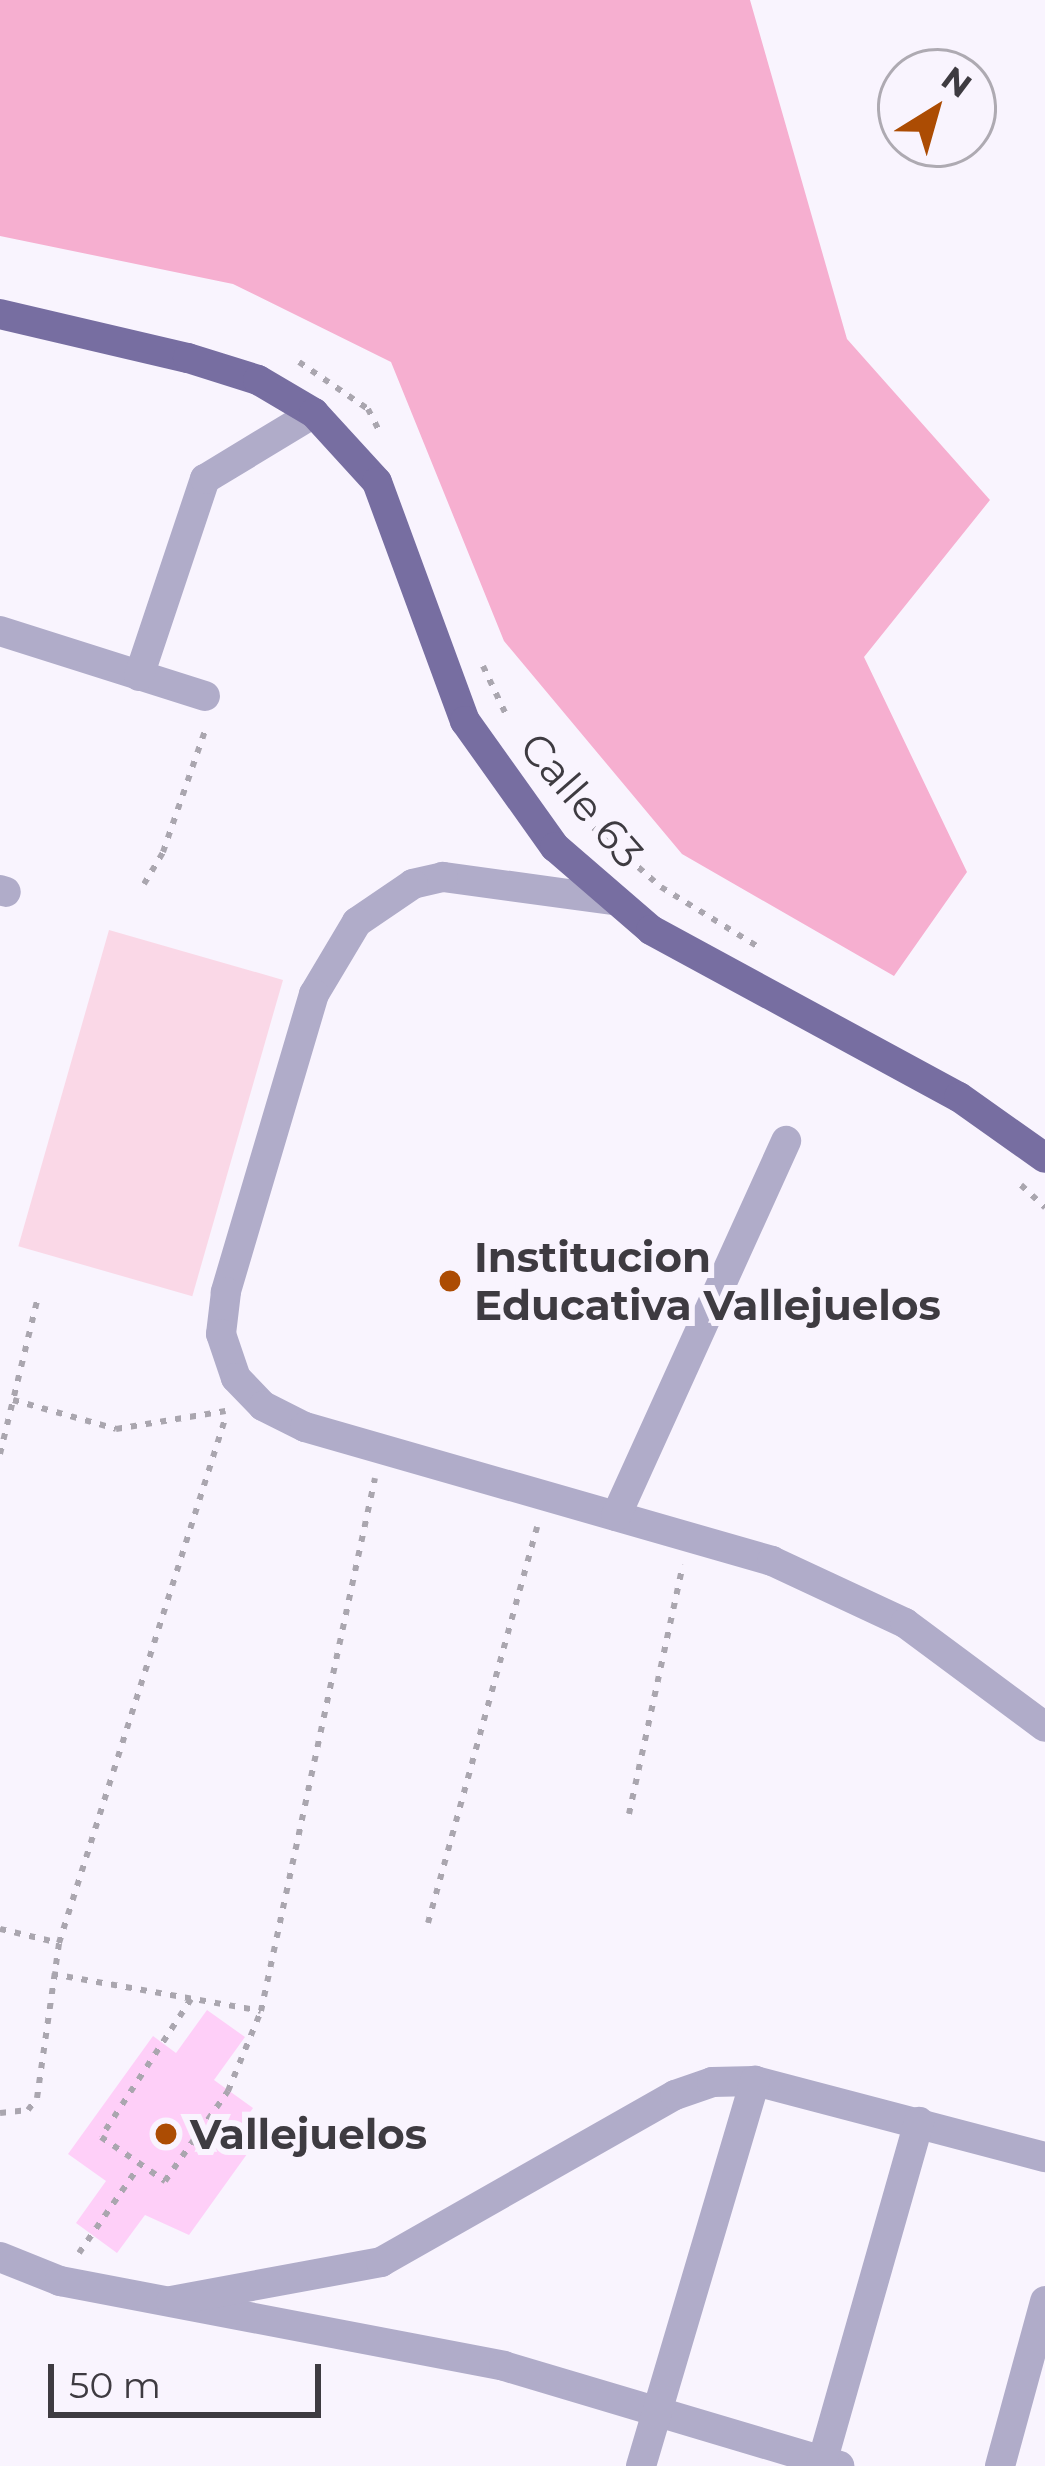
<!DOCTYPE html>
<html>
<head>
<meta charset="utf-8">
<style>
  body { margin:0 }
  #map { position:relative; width:1045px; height:2466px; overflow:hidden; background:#f9f4fe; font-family:Montserrat,sans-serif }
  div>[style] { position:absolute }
  .green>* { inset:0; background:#fad8e7; transform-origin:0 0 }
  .forest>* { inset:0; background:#f6afd0 }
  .building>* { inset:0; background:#fecff8 }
  .path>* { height:6px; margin-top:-3px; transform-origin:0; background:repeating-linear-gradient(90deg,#aaa6af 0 6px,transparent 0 15px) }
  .minor>* { height:30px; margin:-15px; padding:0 15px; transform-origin:15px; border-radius:15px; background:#b0acc9 }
  .major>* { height:30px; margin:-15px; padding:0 15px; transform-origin:15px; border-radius:15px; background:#776ea1 }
  .dots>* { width:33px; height:33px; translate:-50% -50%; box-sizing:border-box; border:6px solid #f9f4fe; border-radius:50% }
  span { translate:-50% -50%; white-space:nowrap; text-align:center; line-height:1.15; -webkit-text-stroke:12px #f9f4fe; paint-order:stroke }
  .street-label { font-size:42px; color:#3e3b41 }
  .poi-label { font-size:42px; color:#3e3b41; font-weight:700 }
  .left { translate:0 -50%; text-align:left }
  .north { position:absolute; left:877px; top:48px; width:120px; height:120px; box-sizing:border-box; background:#f9f4fe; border:3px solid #aeaab2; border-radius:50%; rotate:37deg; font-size:33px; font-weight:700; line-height:48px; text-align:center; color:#3e3b41 }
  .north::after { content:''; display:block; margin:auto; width:42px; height:54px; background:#ac4c03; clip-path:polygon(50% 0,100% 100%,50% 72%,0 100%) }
  .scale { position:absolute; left:48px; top:2364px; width:273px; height:54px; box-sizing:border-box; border:6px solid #3e3b41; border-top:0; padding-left:15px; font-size:36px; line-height:42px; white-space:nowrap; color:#3e3b41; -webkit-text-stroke:9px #f9f4fe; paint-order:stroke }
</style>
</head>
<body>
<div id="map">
  <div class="green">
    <i style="left:109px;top:930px;width:181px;height:329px;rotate:16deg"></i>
  </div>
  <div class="forest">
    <i style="clip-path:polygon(0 0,750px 0,847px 339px,990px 500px,864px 657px,967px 872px,894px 976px,682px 854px,504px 641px,391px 362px,233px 284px,0 236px)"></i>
  </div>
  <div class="building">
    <i style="clip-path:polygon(207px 2010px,245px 2037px,214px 2080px,253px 2108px,240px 2127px,257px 2140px,189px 2235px,145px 2215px,117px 2253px,76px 2223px,106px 2181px,68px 2154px,153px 2036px,176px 2053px)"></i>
  </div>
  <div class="path">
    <i style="left:299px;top:362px;width:83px;rotate:34.3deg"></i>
    <i style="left:368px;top:409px;width:28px;rotate:63deg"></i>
    <i style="left:483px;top:666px;width:59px;rotate:64.7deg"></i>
    <i style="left:571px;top:808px;width:120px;rotate:41.3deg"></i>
    <i style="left:661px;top:887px;width:113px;rotate:31.6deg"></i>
    <i style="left:144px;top:884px;width:37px;rotate:-59deg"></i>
    <i style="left:163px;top:852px;width:131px;rotate:-70.9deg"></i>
    <i style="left:1021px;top:1185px;width:33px;rotate:43deg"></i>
    <i style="left:13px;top:1400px;width:107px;rotate:15.7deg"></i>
    <i style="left:116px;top:1429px;width:111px;rotate:-9.3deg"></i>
    <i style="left:0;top:1454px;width:162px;rotate:-76.4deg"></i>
    <i style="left:629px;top:1814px;width:255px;rotate:-77.8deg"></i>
    <i style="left:428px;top:1923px;width:411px;rotate:-74.6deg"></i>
    <i style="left:0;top:1929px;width:61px;rotate:13.3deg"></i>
    <i style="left:52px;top:1974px;width:212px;rotate:10deg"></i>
    <i style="left:191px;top:1999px;width:165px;rotate:123.1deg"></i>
    <i style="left:101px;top:2137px;width:78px;rotate:34.5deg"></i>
    <i style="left:165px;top:2181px;width:110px;rotate:-55deg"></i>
    <i style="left:228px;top:2091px;width:87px;rotate:-67.6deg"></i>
    <i style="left:261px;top:2011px;width:545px;rotate:-77.93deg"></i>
    <i style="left:0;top:2113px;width:28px;rotate:-6deg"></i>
    <i style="left:28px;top:2110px;width:15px;rotate:-53deg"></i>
    <i style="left:37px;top:2098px;width:157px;rotate:-81.9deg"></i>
    <i style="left:59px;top:1943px;width:553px;rotate:-72.42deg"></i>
    <i style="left:79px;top:2253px;width:107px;rotate:-55.3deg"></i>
  </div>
  <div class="minor">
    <i style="left:0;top:631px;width:215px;rotate:17.6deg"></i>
    <i style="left:139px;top:676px;width:208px;rotate:-71.5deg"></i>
    <i style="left:205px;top:479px;width:127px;rotate:-31.2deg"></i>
    <i style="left:0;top:890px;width:6px;rotate:18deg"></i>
    <i style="left:612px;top:900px;width:171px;rotate:-172.2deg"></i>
    <i style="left:443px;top:877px;width:31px;rotate:167deg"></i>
    <i style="left:413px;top:884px;width:68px;rotate:145.8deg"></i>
    <i style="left:357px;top:922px;width:84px;rotate:120.8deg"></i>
    <i style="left:314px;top:994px;width:311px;rotate:106.5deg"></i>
    <i style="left:226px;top:1292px;width:42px;rotate:96.8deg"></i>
    <i style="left:221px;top:1334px;width:46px;rotate:71.2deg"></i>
    <i style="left:236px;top:1378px;width:39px;rotate:46deg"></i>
    <i style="left:263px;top:1406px;width:47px;rotate:26.6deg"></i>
    <i style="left:305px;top:1427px;width:486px;rotate:16deg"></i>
    <i style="left:772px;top:1561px;width:147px;rotate:25deg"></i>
    <i style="left:905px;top:1623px;width:174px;rotate:36.6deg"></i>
    <i style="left:616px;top:1516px;width:412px;rotate:-65.6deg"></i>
    <i style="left:0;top:2257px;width:65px;rotate:21.8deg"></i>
    <i style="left:60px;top:2281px;width:452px;rotate:10.8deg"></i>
    <i style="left:504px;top:2366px;width:350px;rotate:16.6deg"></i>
    <i style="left:171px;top:2301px;width:214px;rotate:-10.5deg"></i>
    <i style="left:381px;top:2262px;width:338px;rotate:-29.6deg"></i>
    <i style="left:675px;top:2095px;width:39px;rotate:-19deg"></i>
    <i style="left:712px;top:2082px;width:43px;rotate:-1.3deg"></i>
    <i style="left:755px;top:2081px;width:300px;rotate:14.7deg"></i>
    <i style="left:641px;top:2466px;width:402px;rotate:-73.5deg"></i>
    <i style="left:821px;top:2466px;width:358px;rotate:-74.1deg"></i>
    <i style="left:1000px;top:2466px;width:171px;rotate:-74.7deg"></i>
  </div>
  <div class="major">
    <i style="left:0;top:314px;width:193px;rotate:13.2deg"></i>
    <i style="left:188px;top:358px;width:73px;rotate:17.4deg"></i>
    <i style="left:258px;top:380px;width:65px;rotate:30.5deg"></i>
    <i style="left:314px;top:413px;width:93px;rotate:47.6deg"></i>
    <i style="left:377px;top:482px;width:255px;rotate:69.8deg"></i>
    <i style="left:465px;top:721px;width:155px;rotate:54.5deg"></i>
    <i style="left:555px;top:847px;width:127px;rotate:40.8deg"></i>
    <i style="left:651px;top:930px;width:350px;rotate:28.5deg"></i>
    <i style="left:959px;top:1097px;width:105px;rotate:35.3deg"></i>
  </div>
  <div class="dots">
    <i style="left:450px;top:1281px;background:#ac4c03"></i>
    <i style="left:166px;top:2134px;background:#ac4c03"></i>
  </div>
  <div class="street-label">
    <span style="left:582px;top:800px;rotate:49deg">Calle 63</span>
  </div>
  <div class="poi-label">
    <span class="left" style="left:474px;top:1281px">Institucion<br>Educativa Vallejuelos</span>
    <span class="left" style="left:190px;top:2134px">Vallejuelos</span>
  </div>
  <div class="north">N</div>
  <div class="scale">50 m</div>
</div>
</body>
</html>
